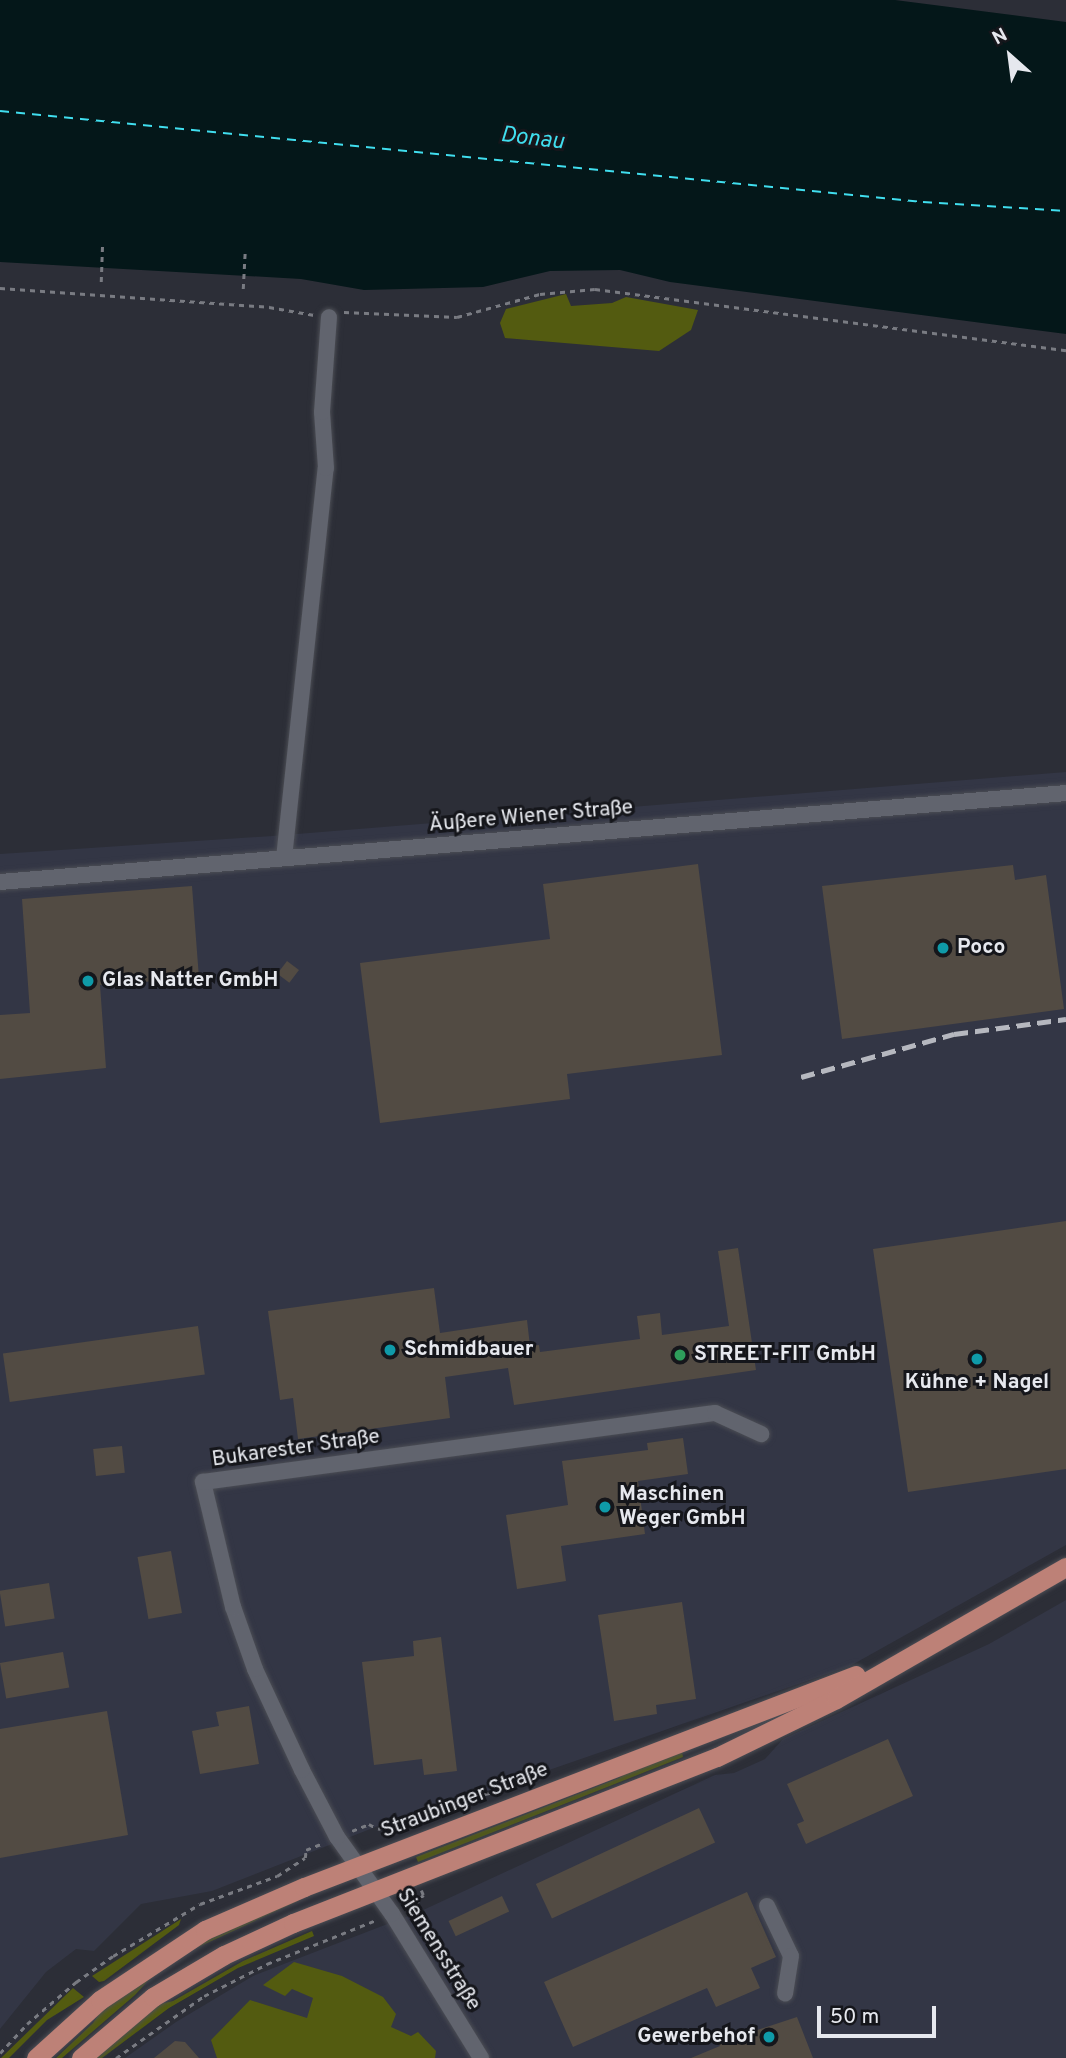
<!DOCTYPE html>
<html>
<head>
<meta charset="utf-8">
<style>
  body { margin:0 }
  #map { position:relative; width:1066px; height:2058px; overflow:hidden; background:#2c2e37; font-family:Overpass,sans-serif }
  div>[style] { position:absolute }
  .built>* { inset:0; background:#333645 }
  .green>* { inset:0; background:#535b10 }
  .water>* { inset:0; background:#041719 }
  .ferry>* { height:2px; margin-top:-1px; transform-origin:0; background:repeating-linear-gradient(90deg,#40deee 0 9px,transparent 0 16px) }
  .building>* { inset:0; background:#524b43; transform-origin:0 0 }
  .path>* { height:2.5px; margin-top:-1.25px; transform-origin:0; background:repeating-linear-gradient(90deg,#797b82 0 5px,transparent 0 10px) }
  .roads { filter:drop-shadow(0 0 2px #4b4d54) drop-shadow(0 0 2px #4b4d54) }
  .minor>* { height:16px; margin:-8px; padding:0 8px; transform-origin:8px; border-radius:8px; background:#61646e }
  .major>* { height:19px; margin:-9.5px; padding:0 9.5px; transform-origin:9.5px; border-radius:9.5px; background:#bd8177 }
  .rail>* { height:4.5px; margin-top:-2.25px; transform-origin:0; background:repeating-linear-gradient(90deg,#b6b8bf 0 14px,transparent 0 21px) }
  .dots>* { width:19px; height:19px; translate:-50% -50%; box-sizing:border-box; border:4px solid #15161b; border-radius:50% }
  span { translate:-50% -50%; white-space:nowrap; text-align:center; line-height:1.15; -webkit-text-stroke:6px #15161b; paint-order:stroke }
  .street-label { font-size:21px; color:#e6e8ee }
  .poi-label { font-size:21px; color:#e6e8ee; font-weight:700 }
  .left { translate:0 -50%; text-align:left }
  .right { translate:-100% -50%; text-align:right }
  .water-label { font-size:23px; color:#40deee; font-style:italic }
  .north { position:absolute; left:975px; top:21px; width:70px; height:70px; -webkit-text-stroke:5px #15161b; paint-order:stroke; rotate:332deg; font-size:19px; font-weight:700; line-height:28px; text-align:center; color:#e6e8ee }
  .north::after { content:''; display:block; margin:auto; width:24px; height:32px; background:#e6e8ee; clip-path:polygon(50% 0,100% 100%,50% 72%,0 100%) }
  .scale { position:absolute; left:817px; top:2006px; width:119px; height:32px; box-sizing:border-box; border:4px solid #e6e8ee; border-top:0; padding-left:9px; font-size:21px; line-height:24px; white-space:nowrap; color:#e6e8ee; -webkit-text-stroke:5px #15161b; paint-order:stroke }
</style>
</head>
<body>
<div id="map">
  <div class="built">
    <i style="clip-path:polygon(1066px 772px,1066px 1545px,850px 1666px,497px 1788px,401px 1817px,212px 1891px,141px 1904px,94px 1951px,76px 1949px,46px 1972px,0 2029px,0 854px,272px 836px)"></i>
    <i style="clip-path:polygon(1066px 1600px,1066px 2058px,125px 2058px,176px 2022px,253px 1976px,421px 1911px,715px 1775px,734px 1773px,765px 1759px,783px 1739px,989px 1644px)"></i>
  </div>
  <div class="green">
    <i style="clip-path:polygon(566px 294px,571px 306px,612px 303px,626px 297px,698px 310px,691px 330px,659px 351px,505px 338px,500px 323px,506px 309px)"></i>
    <i style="clip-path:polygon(681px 1747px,683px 1757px,418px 1862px,416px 1857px,619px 1778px,645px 1760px)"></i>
    <i style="clip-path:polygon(297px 1897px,298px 1901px,194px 1949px,156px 1972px,135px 1995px,62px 2058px,56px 2058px,93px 2023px,108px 2001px,191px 1946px)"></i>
    <i style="clip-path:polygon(181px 1919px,179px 1925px,104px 1981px,99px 1982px,92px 1976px)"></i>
    <i style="clip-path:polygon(312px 1931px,314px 1936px,238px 1968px,169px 2008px,102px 2058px,89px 2058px,151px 2006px,173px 2001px,243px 1961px)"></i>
    <i style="clip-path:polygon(294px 1962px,342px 1976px,383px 1997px,396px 2014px,391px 2027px,411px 2036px,418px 2032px,436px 2051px,435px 2058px,217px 2058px,211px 2040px,250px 2000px,307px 2018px,313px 1998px,292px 1989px,285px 1996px,263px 1985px)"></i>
    <i style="clip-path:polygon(73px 1988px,84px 1997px,47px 2020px,9px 2058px,1px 2058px)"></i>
  </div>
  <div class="water">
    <i style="clip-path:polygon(0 0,895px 0,1066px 22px,1066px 334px,670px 282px,620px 270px,550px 271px,483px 287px,364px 290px,301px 279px,0 262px)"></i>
  </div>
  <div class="ferry">
    <i style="left:0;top:111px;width:927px;rotate:5.63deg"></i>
    <i style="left:923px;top:202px;width:143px;rotate:3.6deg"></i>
  </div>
  <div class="building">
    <i style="clip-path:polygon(698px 864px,722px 1055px,567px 1074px,570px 1099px,380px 1123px,360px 963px,550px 939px,543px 884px)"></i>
    <i style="clip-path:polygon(1013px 865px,1015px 880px,1046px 875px,1064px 1009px,842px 1039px,822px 886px)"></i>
    <i style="clip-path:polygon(192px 886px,199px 978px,100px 985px,106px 1068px,0 1079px,0 1015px,30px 1013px,22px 899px)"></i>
    <i style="left:287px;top:961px;width:15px;height:16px;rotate:37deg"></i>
    <i style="clip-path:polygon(1066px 1221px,1066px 1469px,908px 1492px,873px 1249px)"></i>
    <i style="clip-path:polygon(738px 1248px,756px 1370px,514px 1405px,508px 1368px,445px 1377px,450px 1418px,298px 1439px,293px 1398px,280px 1400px,268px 1311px,434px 1288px,440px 1333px,527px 1320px,530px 1346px,539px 1345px,540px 1352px,640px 1339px,637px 1316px,660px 1313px,662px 1335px,729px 1326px,718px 1251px)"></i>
    <i style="left:198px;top:1326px;width:49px;height:197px;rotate:82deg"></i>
    <i style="clip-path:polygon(683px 1438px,688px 1474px,638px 1481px,645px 1534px,561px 1546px,566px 1581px,517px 1589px,506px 1515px,568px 1505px,562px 1461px,648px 1450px,647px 1443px)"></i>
    <i style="left:122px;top:1446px;width:27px;height:29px;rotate:84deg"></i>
    <i style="left:171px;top:1551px;width:63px;height:34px;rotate:80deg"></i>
    <i style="left:49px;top:1583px;width:36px;height:50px;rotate:81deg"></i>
    <i style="clip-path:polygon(682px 1602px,696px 1699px,656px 1705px,657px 1714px,614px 1721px,598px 1615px)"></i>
    <i style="clip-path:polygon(441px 1637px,457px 1771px,424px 1775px,422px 1759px,374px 1765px,362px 1662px,414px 1656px,413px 1641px)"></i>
    <i style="left:63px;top:1652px;width:36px;height:64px;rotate:80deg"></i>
    <i style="clip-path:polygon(249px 1706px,259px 1764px,200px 1774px,192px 1731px,219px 1726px,216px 1712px)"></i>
    <i style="clip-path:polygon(107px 1711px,128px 1835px,0 1858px,0 1729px)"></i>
    <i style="clip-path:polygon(888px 1739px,913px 1796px,806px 1844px,797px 1824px,804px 1821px,787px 1784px)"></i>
    <i style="left:699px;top:1808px;width:38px;height:180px;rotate:65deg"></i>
    <i style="clip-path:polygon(747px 1892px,776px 1957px,751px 1968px,760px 1988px,716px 2007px,707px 1988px,573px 2047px,544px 1982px)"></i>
    <i style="left:502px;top:1896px;width:17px;height:59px;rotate:65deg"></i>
    <i style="clip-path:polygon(797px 2017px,813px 2058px,691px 2058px,720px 2046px,718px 2043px)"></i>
    <i style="clip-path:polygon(175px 2041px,185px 2042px,199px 2058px,154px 2058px)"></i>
  </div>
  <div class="path">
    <i style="left:101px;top:282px;width:38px;rotate:-88deg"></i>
    <i style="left:0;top:288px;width:270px;rotate:4deg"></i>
    <i style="left:269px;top:307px;width:46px;rotate:10.1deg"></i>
    <i style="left:243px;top:289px;width:36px;rotate:-87deg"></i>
    <i style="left:344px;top:312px;width:113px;rotate:2.5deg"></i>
    <i style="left:457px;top:317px;width:86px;rotate:-15.5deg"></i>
    <i style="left:540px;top:294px;width:55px;rotate:-5.2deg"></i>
    <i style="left:595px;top:289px;width:475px;rotate:7.4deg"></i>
    <i style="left:352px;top:1831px;width:18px;rotate:-22deg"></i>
    <i style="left:369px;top:1824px;width:10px;rotate:29deg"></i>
    <i style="left:378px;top:1829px;width:82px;rotate:-20.6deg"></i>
    <i style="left:455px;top:1800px;width:50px;rotate:-11.5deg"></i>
    <i style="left:405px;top:1908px;width:10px;rotate:-17deg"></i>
    <i style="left:415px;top:1905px;width:13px;rotate:-51deg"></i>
    <i style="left:423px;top:1895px;width:5px;rotate:-112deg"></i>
    <i style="left:0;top:2053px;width:40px;rotate:-47deg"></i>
    <i style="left:27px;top:2024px;width:65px;rotate:-40.6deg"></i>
    <i style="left:76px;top:1982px;width:45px;rotate:-35.1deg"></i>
    <i style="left:113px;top:1956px;width:101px;rotate:-30.9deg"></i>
    <i style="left:200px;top:1904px;width:82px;rotate:-20deg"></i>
    <i style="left:277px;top:1876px;width:33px;rotate:-33deg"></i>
    <i style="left:305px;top:1858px;width:8px;rotate:-83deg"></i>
    <i style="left:306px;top:1850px;width:18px;rotate:-22deg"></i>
    <i style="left:116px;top:2058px;width:108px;rotate:-35.2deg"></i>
    <i style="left:204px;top:1996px;width:71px;rotate:-26.9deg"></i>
    <i style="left:267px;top:1964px;width:118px;rotate:-22deg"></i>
  </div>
  <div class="roads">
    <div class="minor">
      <i style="left:284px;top:858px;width:392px;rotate:-83.9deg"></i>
      <i style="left:326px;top:468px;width:56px;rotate:-94.1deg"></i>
      <i style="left:322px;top:412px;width:95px;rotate:-85.8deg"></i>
      <i style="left:0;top:882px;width:1070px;rotate:-4.77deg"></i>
      <i style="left:767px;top:1906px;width:55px;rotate:64.4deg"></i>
      <i style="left:791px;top:1956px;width:38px;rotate:99deg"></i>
      <i style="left:481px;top:2058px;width:169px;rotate:-121.7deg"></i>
      <i style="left:392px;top:1914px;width:95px;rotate:-125.5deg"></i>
      <i style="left:337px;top:1837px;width:76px;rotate:-117.6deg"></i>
      <i style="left:302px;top:1770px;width:111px;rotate:-115deg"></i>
      <i style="left:255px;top:1669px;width:66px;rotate:-109.5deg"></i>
      <i style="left:233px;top:1607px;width:129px;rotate:-103.5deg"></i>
      <i style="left:203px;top:1482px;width:517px;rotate:-7.68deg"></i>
      <i style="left:715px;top:1413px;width:51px;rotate:24.5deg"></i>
    </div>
    <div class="major">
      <i style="left:36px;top:2058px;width:86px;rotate:-42.2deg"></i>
      <i style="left:100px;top:2000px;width:126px;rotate:-33.7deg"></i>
      <i style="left:205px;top:1930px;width:108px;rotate:-23.5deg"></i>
      <i style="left:304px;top:1887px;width:591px;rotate:-21.01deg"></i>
      <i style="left:81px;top:2058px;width:94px;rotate:-40.3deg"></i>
      <i style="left:153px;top:1997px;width:82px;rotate:-30.6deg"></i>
      <i style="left:224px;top:1955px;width:76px;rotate:-24.9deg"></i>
      <i style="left:293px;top:1923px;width:455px;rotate:-21.4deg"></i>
      <i style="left:717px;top:1757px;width:132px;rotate:-26deg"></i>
      <i style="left:836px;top:1699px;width:265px;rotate:-29.9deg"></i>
    </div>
  </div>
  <div class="rail">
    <i style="left:801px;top:1077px;width:159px;rotate:-15.7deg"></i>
    <i style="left:954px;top:1034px;width:113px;rotate:-7.6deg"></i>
  </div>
  <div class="dots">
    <i style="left:943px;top:948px;background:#0f9aa8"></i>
    <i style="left:88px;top:981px;background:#0f9aa8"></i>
    <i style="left:390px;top:1350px;background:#0f9aa8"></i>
    <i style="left:680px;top:1355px;background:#2e9e5b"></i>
    <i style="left:977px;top:1359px;background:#0f9aa8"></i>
    <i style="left:605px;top:1507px;background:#0f9aa8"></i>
    <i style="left:769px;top:2037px;background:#0f9aa8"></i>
  </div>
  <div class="street-label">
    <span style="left:531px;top:817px;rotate:-5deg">Äußere Wiener Straße</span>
    <span style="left:296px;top:1449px;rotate:-8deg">Bukarester Straße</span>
    <span style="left:465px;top:1801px;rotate:-21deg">Straubinger Straße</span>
    <span style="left:438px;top:1950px;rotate:58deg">Siemensstraße</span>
  </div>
  <div class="poi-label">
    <span class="left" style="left:957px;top:948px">Poco</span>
    <span class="left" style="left:102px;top:981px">Glas Natter GmbH</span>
    <span class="left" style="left:404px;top:1350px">Schmidbauer</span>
    <span class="left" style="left:694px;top:1355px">STREET-FIT GmbH</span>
    <span style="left:977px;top:1383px">Kühne + Nagel</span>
    <span class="left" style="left:619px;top:1507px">Maschinen<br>Weger GmbH</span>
    <span class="right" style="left:755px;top:2037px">Gewerbehof</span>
  </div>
  <div class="water-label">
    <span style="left:532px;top:140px;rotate:7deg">Donau</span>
  </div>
  <div class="north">N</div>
  <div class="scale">50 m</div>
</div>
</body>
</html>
